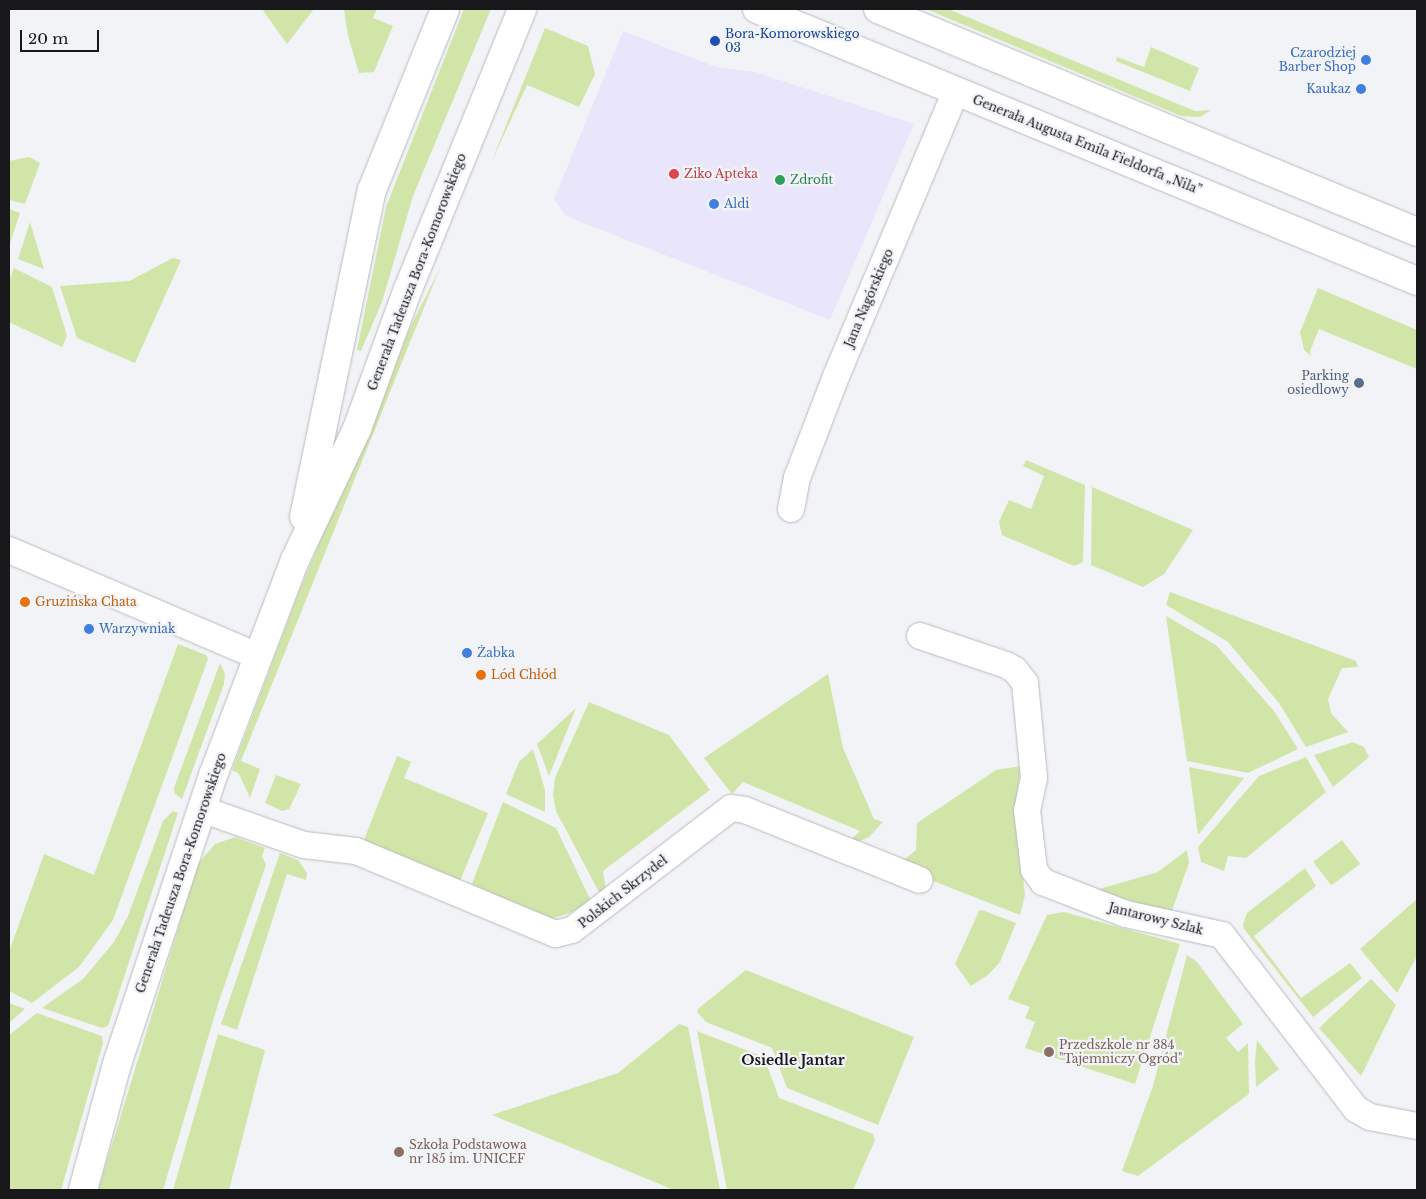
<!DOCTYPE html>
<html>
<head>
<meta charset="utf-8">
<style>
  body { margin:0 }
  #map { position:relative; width:1426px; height:1199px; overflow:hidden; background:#f1f3f7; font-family:"Libre Baskerville",serif }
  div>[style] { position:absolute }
  .commercial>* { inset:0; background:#e9e6fc }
  .green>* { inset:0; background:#d2e5a8; transform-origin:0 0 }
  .roads { filter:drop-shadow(0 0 1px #b8babe) drop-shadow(0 0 1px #b8babe) }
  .minor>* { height:26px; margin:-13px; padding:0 13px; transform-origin:13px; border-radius:13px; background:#fff }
  .tertiary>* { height:28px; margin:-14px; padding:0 14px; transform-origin:14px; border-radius:14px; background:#fff }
  .dots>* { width:14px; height:14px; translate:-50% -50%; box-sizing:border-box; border:2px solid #f1f3f7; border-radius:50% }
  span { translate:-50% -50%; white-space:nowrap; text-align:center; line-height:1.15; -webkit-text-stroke:4.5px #f1f3f7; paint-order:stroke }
  .transit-label { font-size:12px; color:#164399 }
  .left { translate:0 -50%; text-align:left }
  .shop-label { font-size:12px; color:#366cbe }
  .right { translate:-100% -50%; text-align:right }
  .street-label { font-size:12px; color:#18181a }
  .health-label { font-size:12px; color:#be3a42 }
  .leisure-label { font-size:12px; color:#27864d }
  .service-label { font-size:12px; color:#4e5e75 }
  .food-label { font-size:12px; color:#c56008 }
  .education-label { font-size:12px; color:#785e54 }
  .neighbourhood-label { font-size:14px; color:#18181a; font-weight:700 }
  .frame { position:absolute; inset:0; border:10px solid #18181a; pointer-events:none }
  .scale { position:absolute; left:20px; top:30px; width:79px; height:22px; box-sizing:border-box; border:2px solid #18181a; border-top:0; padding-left:6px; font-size:15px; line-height:18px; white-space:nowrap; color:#18181a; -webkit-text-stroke:4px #f1f3f7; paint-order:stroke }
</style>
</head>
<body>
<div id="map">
  <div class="commercial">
    <i style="clip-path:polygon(623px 31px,716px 67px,755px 72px,914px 124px,830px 320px,566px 216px,554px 199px)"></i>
  </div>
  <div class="green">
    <i style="clip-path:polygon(262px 9px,314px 9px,287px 44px)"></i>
    <i style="clip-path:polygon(344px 9px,377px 9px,373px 18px,393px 26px,374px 72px,359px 73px,348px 36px)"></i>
    <i style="clip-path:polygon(464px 9px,491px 9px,413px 196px,382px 302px,361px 351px,357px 350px,386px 207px)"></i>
    <i style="clip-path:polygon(926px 9px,948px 9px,1195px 111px,1211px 110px,1200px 117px,1181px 116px)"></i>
    <i style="clip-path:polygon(545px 28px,588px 46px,595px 74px,579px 107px,527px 85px,491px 163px)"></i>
    <i style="clip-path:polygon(1151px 47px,1199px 68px,1190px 91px,1116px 61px,1117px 57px,1144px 67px)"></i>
    <i style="clip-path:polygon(29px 157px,40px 163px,25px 204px,9px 200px,9px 161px)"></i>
    <i style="clip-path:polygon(9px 209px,20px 213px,9px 246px)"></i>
    <i style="clip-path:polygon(30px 222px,44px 269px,18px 259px)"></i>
    <i style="clip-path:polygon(173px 258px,181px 260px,135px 363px,77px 338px,60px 286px,129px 281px)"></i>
    <i style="clip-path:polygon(14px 268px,52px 287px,67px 336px,62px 347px,9px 322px,9px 281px)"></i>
    <i style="clip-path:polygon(440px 268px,241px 761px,260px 769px,250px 798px,239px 774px,232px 770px,300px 589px,408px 332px)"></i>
    <i style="clip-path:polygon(1318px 288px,1417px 330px,1417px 369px,1319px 329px,1310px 351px,1311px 356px,1304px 350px,1300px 332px)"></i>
    <i style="clip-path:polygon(1026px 460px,1085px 485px,1083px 562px,1074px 566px,1002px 535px,999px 522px,1009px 500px,1031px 509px,1044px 476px,1023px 466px)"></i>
    <i style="clip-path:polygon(1092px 487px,1193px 530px,1164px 574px,1143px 587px,1091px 565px)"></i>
    <i style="clip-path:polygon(1170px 592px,1356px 661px,1358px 667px,1342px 668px,1328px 699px,1331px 713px,1348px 732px,1306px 747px,1279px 703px,1228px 642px,1166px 605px)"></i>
    <i style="clip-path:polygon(1166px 616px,1216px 645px,1274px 711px,1298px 749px,1248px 773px,1187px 761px)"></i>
    <i style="clip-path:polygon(178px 644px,206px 655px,208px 659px,113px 920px,79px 967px,32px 1003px,9px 991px,9px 952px,44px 854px,94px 875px)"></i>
    <i style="clip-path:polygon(220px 663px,225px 674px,224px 684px,182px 799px,175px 794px,174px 788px)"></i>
    <i style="clip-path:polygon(828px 674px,843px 748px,874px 819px,883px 822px,869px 837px,857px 842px,847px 843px,860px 831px,743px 782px,732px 794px,704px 758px)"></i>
    <i style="clip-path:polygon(589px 702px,669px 735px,710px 790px,603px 871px,606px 890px,600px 894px,556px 811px,553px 795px,555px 778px)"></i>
    <i style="clip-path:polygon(576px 708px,549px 776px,537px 744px)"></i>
    <i style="clip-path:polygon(1353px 742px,1364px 747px,1369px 757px,1333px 787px,1314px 755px)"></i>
    <i style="clip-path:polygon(533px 749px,545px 790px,545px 812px,506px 794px,519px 762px)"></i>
    <i style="clip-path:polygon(397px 756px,411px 762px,404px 778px,488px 813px,460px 881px,362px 845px)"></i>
    <i style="clip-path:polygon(1306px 757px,1326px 792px,1246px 858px,1228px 856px,1224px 871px,1201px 862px,1198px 847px,1259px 776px)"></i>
    <i style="clip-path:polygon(1021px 766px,1015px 806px,1025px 895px,1020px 915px,918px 875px,910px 867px,905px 859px,916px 850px,917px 823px,996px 770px)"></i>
    <i style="clip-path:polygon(1189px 767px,1244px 778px,1198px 835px)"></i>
    <i style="clip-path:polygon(276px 775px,301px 784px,289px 809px,282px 811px,265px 803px)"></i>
    <i style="clip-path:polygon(503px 802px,556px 828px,591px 901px,570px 913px,550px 919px,472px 884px)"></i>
    <i style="clip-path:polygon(173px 811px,178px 813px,108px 1026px,102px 1028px,42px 1008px,83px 979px,114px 942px,128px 916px,163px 821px)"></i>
    <i style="clip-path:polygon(235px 837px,265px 848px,262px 856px,266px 865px,218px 1004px,163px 1190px,98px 1190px,198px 864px,215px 844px)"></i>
    <i style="left:1342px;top:840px;width:30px;height:36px;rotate:53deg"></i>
    <i style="clip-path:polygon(1187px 850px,1189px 863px,1171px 913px,1096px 890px,1158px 872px)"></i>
    <i style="clip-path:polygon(280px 853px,298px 860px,307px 873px,306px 880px,287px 874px,237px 1030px,221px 1024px)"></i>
    <i style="clip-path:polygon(1305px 868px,1316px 886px,1254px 936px,1301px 998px,1350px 963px,1362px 978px,1313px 1017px,1244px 929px,1243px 924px,1247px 913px)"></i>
    <i style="clip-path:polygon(1417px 899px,1417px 956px,1397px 993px,1360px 949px)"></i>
    <i style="clip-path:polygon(982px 910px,1016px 923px,1000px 962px,988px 975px,971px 986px,955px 964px,979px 911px)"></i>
    <i style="clip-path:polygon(1064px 912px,1180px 944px,1135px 1084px,1025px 1048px,1035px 1022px,1025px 1018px,1030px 1007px,1008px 999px,1047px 915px)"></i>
    <i style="clip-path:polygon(1187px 955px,1197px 962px,1243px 1024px,1226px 1038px,1238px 1052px,1248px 1043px,1249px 1094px,1138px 1176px,1122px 1171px,1153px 1086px)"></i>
    <i style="clip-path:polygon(746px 970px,914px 1037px,878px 1125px,787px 1088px,772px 1048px,706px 1022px,697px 1012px,699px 1008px)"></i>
    <i style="clip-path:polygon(1371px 979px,1396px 1005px,1361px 1076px,1319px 1028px)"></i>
    <i style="clip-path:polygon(9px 1003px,25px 1009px,9px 1023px)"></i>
    <i style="clip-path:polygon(37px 1013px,102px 1036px,103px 1043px,61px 1190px,9px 1190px,9px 1035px)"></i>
    <i style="clip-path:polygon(679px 1024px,688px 1027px,720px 1190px,674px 1190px,492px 1115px,618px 1073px)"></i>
    <i style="clip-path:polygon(697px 1031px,764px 1057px,779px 1098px,873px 1134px,875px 1140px,853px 1190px,727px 1190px)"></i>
    <i style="clip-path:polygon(218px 1034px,265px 1050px,229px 1190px,173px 1190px)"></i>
    <i style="clip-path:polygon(1257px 1040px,1279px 1069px,1256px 1087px,1255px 1062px)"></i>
  </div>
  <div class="roads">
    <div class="minor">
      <i style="left:791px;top:509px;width:32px;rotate:-79deg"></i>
      <i style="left:797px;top:478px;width:111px;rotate:-69deg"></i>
      <i style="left:837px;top:374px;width:307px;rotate:-67.2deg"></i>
      <i style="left:9px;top:550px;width:271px;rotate:23.1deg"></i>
      <i style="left:920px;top:636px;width:91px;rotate:18.6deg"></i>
      <i style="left:1006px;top:665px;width:10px;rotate:29deg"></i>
      <i style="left:1015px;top:670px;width:16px;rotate:52deg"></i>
      <i style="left:1025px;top:683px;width:95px;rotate:84.6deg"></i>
      <i style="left:1034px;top:778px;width:33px;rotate:102deg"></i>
      <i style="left:1027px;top:810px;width:60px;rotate:83.3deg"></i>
      <i style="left:1034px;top:870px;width:15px;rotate:53deg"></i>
      <i style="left:1043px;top:882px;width:89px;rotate:21.1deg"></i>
      <i style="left:1126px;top:914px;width:98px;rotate:12.3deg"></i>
      <i style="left:1222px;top:935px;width:220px;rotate:52.4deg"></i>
      <i style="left:1356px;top:1109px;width:16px;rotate:30deg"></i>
      <i style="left:1370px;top:1117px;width:48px;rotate:10.8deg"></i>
      <i style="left:201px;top:809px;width:109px;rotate:19.3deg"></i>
      <i style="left:304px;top:845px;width:52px;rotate:6.6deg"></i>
      <i style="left:356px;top:851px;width:216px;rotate:22.6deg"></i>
      <i style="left:555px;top:934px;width:17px;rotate:-13deg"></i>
      <i style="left:572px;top:930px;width:200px;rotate:-37.5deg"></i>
      <i style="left:731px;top:808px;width:14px;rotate:8deg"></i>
      <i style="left:745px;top:810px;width:188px;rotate:21.8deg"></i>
    </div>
    <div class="tertiary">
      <i style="left:757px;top:9px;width:714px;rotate:22.4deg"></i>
      <i style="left:878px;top:9px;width:583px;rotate:22.48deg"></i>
      <i style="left:304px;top:517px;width:334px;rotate:-78.3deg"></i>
      <i style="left:372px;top:190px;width:195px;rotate:-68deg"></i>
      <i style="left:83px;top:1190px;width:131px;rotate:-74.9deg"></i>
      <i style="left:117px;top:1064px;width:307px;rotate:-71.6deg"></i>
      <i style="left:214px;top:773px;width:228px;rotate:-69.2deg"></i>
      <i style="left:295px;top:560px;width:145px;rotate:-64.7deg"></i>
      <i style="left:357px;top:429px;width:149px;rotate:-70deg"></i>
      <i style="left:408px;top:289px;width:302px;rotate:-67.8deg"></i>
    </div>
  </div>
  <div class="dots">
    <i style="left:715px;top:41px;background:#1a4fb4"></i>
    <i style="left:1366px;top:60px;background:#3f7fe0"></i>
    <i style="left:1361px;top:89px;background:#3f7fe0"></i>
    <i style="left:674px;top:174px;background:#e0444e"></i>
    <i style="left:780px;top:180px;background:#2e9e5b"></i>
    <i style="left:714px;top:204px;background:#3f7fe0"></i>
    <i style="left:1359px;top:383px;background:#5c6f8a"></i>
    <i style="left:25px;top:602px;background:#e8710a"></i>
    <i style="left:89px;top:629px;background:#3f7fe0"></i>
    <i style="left:467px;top:653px;background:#3f7fe0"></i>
    <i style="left:481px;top:675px;background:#e8710a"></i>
    <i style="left:1049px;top:1052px;background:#8d6e63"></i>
    <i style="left:399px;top:1152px;background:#8d6e63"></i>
  </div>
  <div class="transit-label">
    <span class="left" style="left:725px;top:41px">Bora-Komorowskiego<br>03</span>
  </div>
  <div class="shop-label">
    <span class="right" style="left:1356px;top:60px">Czarodziej<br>Barber Shop</span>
    <span class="right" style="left:1351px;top:89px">Kaukaz</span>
    <span class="left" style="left:724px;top:204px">Aldi</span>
    <span class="left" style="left:99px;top:629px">Warzywniak</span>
    <span class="left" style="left:477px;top:653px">Żabka</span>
  </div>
  <div class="street-label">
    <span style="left:1087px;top:145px;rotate:22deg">Generała Augusta Emila Fieldorfa „Nila”</span>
    <span style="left:417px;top:272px;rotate:-69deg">Generała Tadeusza Bora-Komorowskiego</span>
    <span style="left:869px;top:298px;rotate:-67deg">Jana Nagórskiego</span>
    <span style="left:181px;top:873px;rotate:-71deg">Generała Tadeusza Bora-Komorowskiego</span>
    <span style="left:623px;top:892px;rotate:-38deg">Polskich Skrzydeł</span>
    <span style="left:1156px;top:919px;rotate:14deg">Jantarowy Szlak</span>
  </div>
  <div class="health-label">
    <span class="left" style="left:684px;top:174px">Ziko Apteka</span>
  </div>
  <div class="leisure-label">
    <span class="left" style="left:790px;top:180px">Zdrofit</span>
  </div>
  <div class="service-label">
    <span class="right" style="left:1349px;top:383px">Parking<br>osiedlowy</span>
  </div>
  <div class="food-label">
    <span class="left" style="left:35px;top:602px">Gruzińska Chata</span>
    <span class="left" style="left:491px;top:675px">Lód Chłód</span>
  </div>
  <div class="education-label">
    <span class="left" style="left:1059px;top:1052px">Przedszkole nr 384<br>"Tajemniczy Ogród"</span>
    <span class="left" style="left:409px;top:1152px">Szkoła Podstawowa<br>nr 185 im. UNICEF</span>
  </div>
  <div class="neighbourhood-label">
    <span style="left:793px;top:1060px">Osiedle Jantar</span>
  </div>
  <div class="frame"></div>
  <div class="scale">20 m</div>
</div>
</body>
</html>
